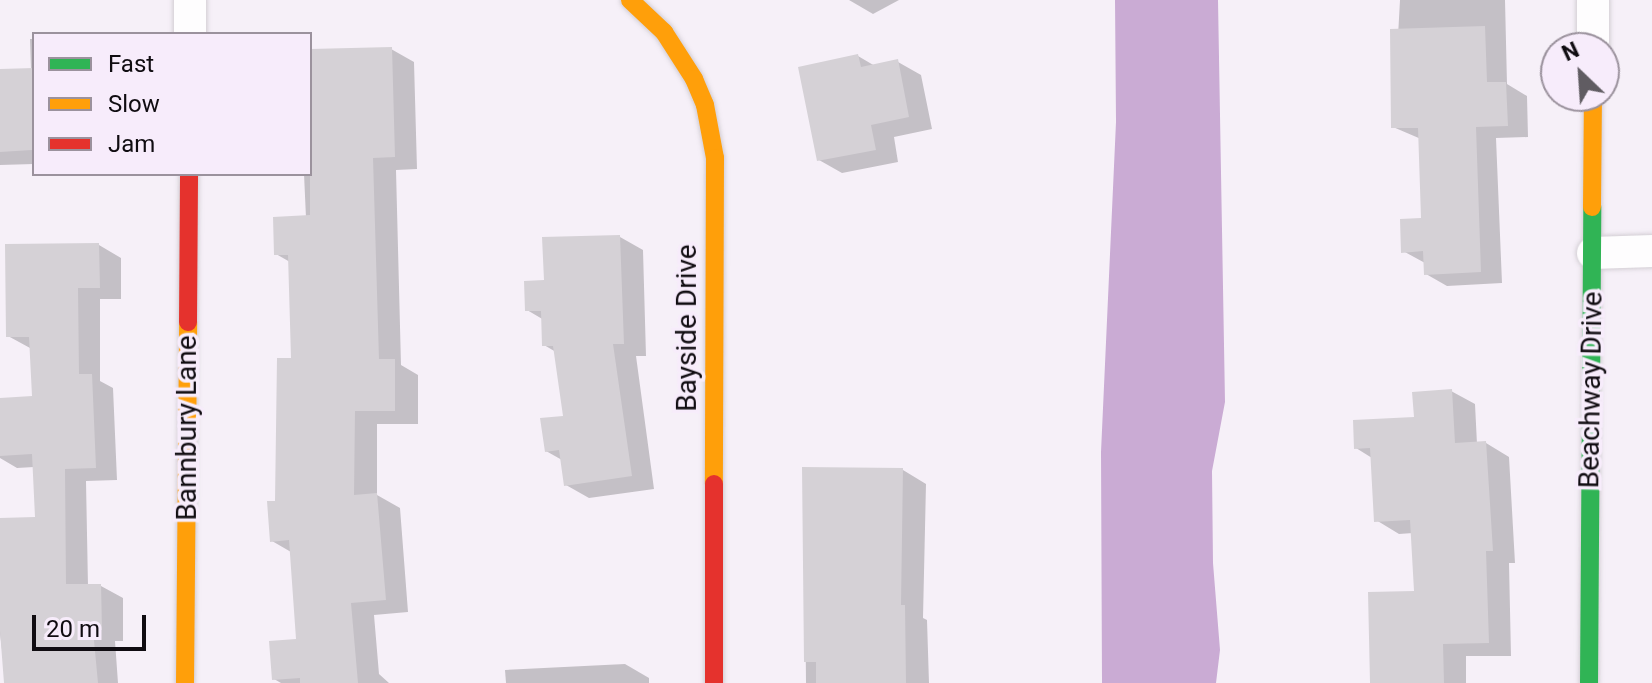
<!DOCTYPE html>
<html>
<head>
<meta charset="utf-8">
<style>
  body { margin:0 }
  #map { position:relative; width:1652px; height:683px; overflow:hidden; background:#f6f0f8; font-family:Roboto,sans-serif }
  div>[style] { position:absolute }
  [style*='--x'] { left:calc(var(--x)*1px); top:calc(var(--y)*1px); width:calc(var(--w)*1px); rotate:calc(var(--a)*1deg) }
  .water>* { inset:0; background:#caabd4 }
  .shadow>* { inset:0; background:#0003 }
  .building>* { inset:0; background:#d5d1d6 }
  .roads { filter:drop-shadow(0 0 2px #d3ced4) drop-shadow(0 0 2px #d3ced4) }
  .street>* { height:32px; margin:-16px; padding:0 16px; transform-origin:16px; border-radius:16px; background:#fefdfe }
  .fast>* { height:18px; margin:-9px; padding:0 9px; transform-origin:9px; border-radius:9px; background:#30b455 }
  .slow>* { height:18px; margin:-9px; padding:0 9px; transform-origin:9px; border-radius:9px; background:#ff9f0a }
  .jam>* { height:18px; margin:-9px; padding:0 9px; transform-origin:9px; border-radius:9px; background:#e5322d }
  span { translate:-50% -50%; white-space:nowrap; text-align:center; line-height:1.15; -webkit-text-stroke:7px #f7ecfb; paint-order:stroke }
  .street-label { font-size:28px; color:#100c11 }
  .legend { position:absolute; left:32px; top:32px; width:280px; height:144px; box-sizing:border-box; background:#f7ecfb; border:2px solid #9b929d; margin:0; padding:10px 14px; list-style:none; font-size:24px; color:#100c11 }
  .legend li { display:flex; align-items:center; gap:16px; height:40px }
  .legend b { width:40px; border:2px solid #9b929d }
  .north { position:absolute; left:1540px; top:32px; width:80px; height:80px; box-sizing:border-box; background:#f7ecfb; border:2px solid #9b929d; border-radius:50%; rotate:335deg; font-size:22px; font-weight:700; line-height:32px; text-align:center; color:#100c11 }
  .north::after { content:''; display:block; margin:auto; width:28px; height:36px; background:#605c62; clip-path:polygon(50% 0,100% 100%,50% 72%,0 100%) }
  .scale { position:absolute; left:32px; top:615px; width:114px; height:36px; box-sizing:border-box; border:4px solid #100c11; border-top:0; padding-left:10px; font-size:24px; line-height:28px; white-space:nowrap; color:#100c11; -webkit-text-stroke:6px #f7ecfb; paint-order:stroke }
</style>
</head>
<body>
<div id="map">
  <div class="water">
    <i style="clip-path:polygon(1115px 0,1218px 0,1225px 402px,1212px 471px,1213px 563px,1220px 650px,1216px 683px,1102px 683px,1101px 452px,1116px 122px)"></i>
  </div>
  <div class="shadow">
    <i style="clip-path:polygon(849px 0,899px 0,873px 14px)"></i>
    <i style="clip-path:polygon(1400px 0,1505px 0,1507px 84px,1527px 96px,1528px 137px,1496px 138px,1502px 283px,1447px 286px,1426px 274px,1425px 263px,1403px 251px,1423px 220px,1421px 139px,1393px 127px)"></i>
    <i style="clip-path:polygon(30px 39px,34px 39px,34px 164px,0 165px,0 71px,31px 70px)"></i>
    <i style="clip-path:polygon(391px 49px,414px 62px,417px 169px,396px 170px,401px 365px,418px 375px,418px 424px,377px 424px,377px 495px,400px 508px,408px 612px,374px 615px,379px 674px,389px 683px,281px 683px,274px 679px,298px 640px,291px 552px,272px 541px,293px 360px,290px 262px,276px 254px,306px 218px,304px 174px,310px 174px,310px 51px)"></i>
    <i style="clip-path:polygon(858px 56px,875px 66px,898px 62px,921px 75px,932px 129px,894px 137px,898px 162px,842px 173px,819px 160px)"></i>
    <i style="clip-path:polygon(620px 237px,643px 250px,646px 356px,636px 356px,654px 489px,589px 498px,566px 485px,562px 460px,546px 451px,565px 417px,556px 352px,544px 345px,544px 320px,527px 310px,546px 282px)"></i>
    <i style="clip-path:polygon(99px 245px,121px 258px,121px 299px,100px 299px,100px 381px,113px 388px,117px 480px,86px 481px,88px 586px,101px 586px,123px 598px,123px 641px,115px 641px,118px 683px,6px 683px,0 633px,0 520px,37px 519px,34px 467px,17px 468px,0 458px,0 400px,34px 398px,30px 348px,8px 336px)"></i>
    <i style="clip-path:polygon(1451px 391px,1475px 404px,1477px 444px,1486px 443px,1509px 457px,1515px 563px,1509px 563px,1511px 656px,1466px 656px,1466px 683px,1372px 683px,1416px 592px,1413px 533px,1399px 534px,1376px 520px,1372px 458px,1356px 448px,1416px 419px)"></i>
    <i style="clip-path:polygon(804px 469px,903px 470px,926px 484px,923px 618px,927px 620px,929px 683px,806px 683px)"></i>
    <i style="clip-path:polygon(625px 664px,649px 678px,649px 683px,506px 683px,505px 670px)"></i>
  </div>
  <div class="building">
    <i style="clip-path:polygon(1485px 26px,1487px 82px,1506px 82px,1508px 126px,1476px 127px,1481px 272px,1424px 275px,1423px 251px,1401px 253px,1400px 219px,1421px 218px,1418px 128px,1391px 128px,1390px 29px)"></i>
    <i style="clip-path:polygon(392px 47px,395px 157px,373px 158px,379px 359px,395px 359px,395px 411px,355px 411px,354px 495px,377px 493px,386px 600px,351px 603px,358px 683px,300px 683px,300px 678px,272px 680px,269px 641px,296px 639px,289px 540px,270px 542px,267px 501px,275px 501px,277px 358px,291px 358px,288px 255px,274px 255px,273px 217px,310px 215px,310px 49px)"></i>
    <i style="clip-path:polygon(858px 54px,861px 67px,898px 59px,909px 117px,871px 125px,876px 150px,817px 161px,798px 67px)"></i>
    <i style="clip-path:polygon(34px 68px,32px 150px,0 152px,0 69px)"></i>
    <i style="clip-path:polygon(620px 235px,624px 344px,613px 344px,632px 476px,564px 486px,559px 450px,545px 452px,540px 418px,563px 416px,553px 346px,542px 346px,541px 311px,525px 311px,524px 281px,544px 280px,542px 237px)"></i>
    <i style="clip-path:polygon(99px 243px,100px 288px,78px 288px,79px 374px,92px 374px,96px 468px,65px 469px,66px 584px,101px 584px,102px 630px,93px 630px,98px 683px,4px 683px,0 631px,0 518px,35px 517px,32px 454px,0 456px,0 398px,32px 396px,29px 337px,6px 337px,5px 244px)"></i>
    <i style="clip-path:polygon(1452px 389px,1455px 443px,1486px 441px,1493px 551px,1486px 551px,1489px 643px,1443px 644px,1444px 683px,1370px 683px,1368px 592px,1414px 591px,1410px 520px,1374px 522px,1370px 448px,1354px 449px,1353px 420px,1414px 417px,1412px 392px)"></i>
    <i style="clip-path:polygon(802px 467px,903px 468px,901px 605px,905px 605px,906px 683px,816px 683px,816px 662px,804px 662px)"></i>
  </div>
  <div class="roads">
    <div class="street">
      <i style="--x:190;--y:34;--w:34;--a:-90"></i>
      <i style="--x:1593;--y:48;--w:48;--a:-90"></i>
      <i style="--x:1593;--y:253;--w:59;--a:-1.9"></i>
    </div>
    <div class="fast">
      <i style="--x:1589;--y:683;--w:476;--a:-89.6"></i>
    </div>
    <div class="slow">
      <i style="--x:630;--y:0;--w:47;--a:43.3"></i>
      <i style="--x:664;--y:32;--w:56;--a:57.4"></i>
      <i style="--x:694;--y:79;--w:28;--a:67"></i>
      <i style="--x:705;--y:105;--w:54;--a:79.3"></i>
      <i style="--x:715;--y:158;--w:326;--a:90.2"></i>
      <i style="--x:1592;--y:207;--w:111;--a:-89.5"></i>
      <i style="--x:185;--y:683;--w:361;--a:-89.5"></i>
    </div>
    <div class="jam">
      <i style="--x:188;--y:322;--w:148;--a:-89.6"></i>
      <i style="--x:714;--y:683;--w:199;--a:-90"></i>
    </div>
  </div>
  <div class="street-label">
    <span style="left:687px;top:328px;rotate:-90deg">Bayside Drive</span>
    <span style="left:1591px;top:390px;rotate:-89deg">Beachway Drive</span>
    <span style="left:187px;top:428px;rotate:-90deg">Bannbury Lane</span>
  </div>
  <ul class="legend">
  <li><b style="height:10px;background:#30b455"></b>Fast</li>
  <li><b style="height:10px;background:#ff9f0a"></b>Slow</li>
  <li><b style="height:10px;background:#e5322d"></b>Jam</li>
  </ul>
  <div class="north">N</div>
  <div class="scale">20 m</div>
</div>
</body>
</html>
